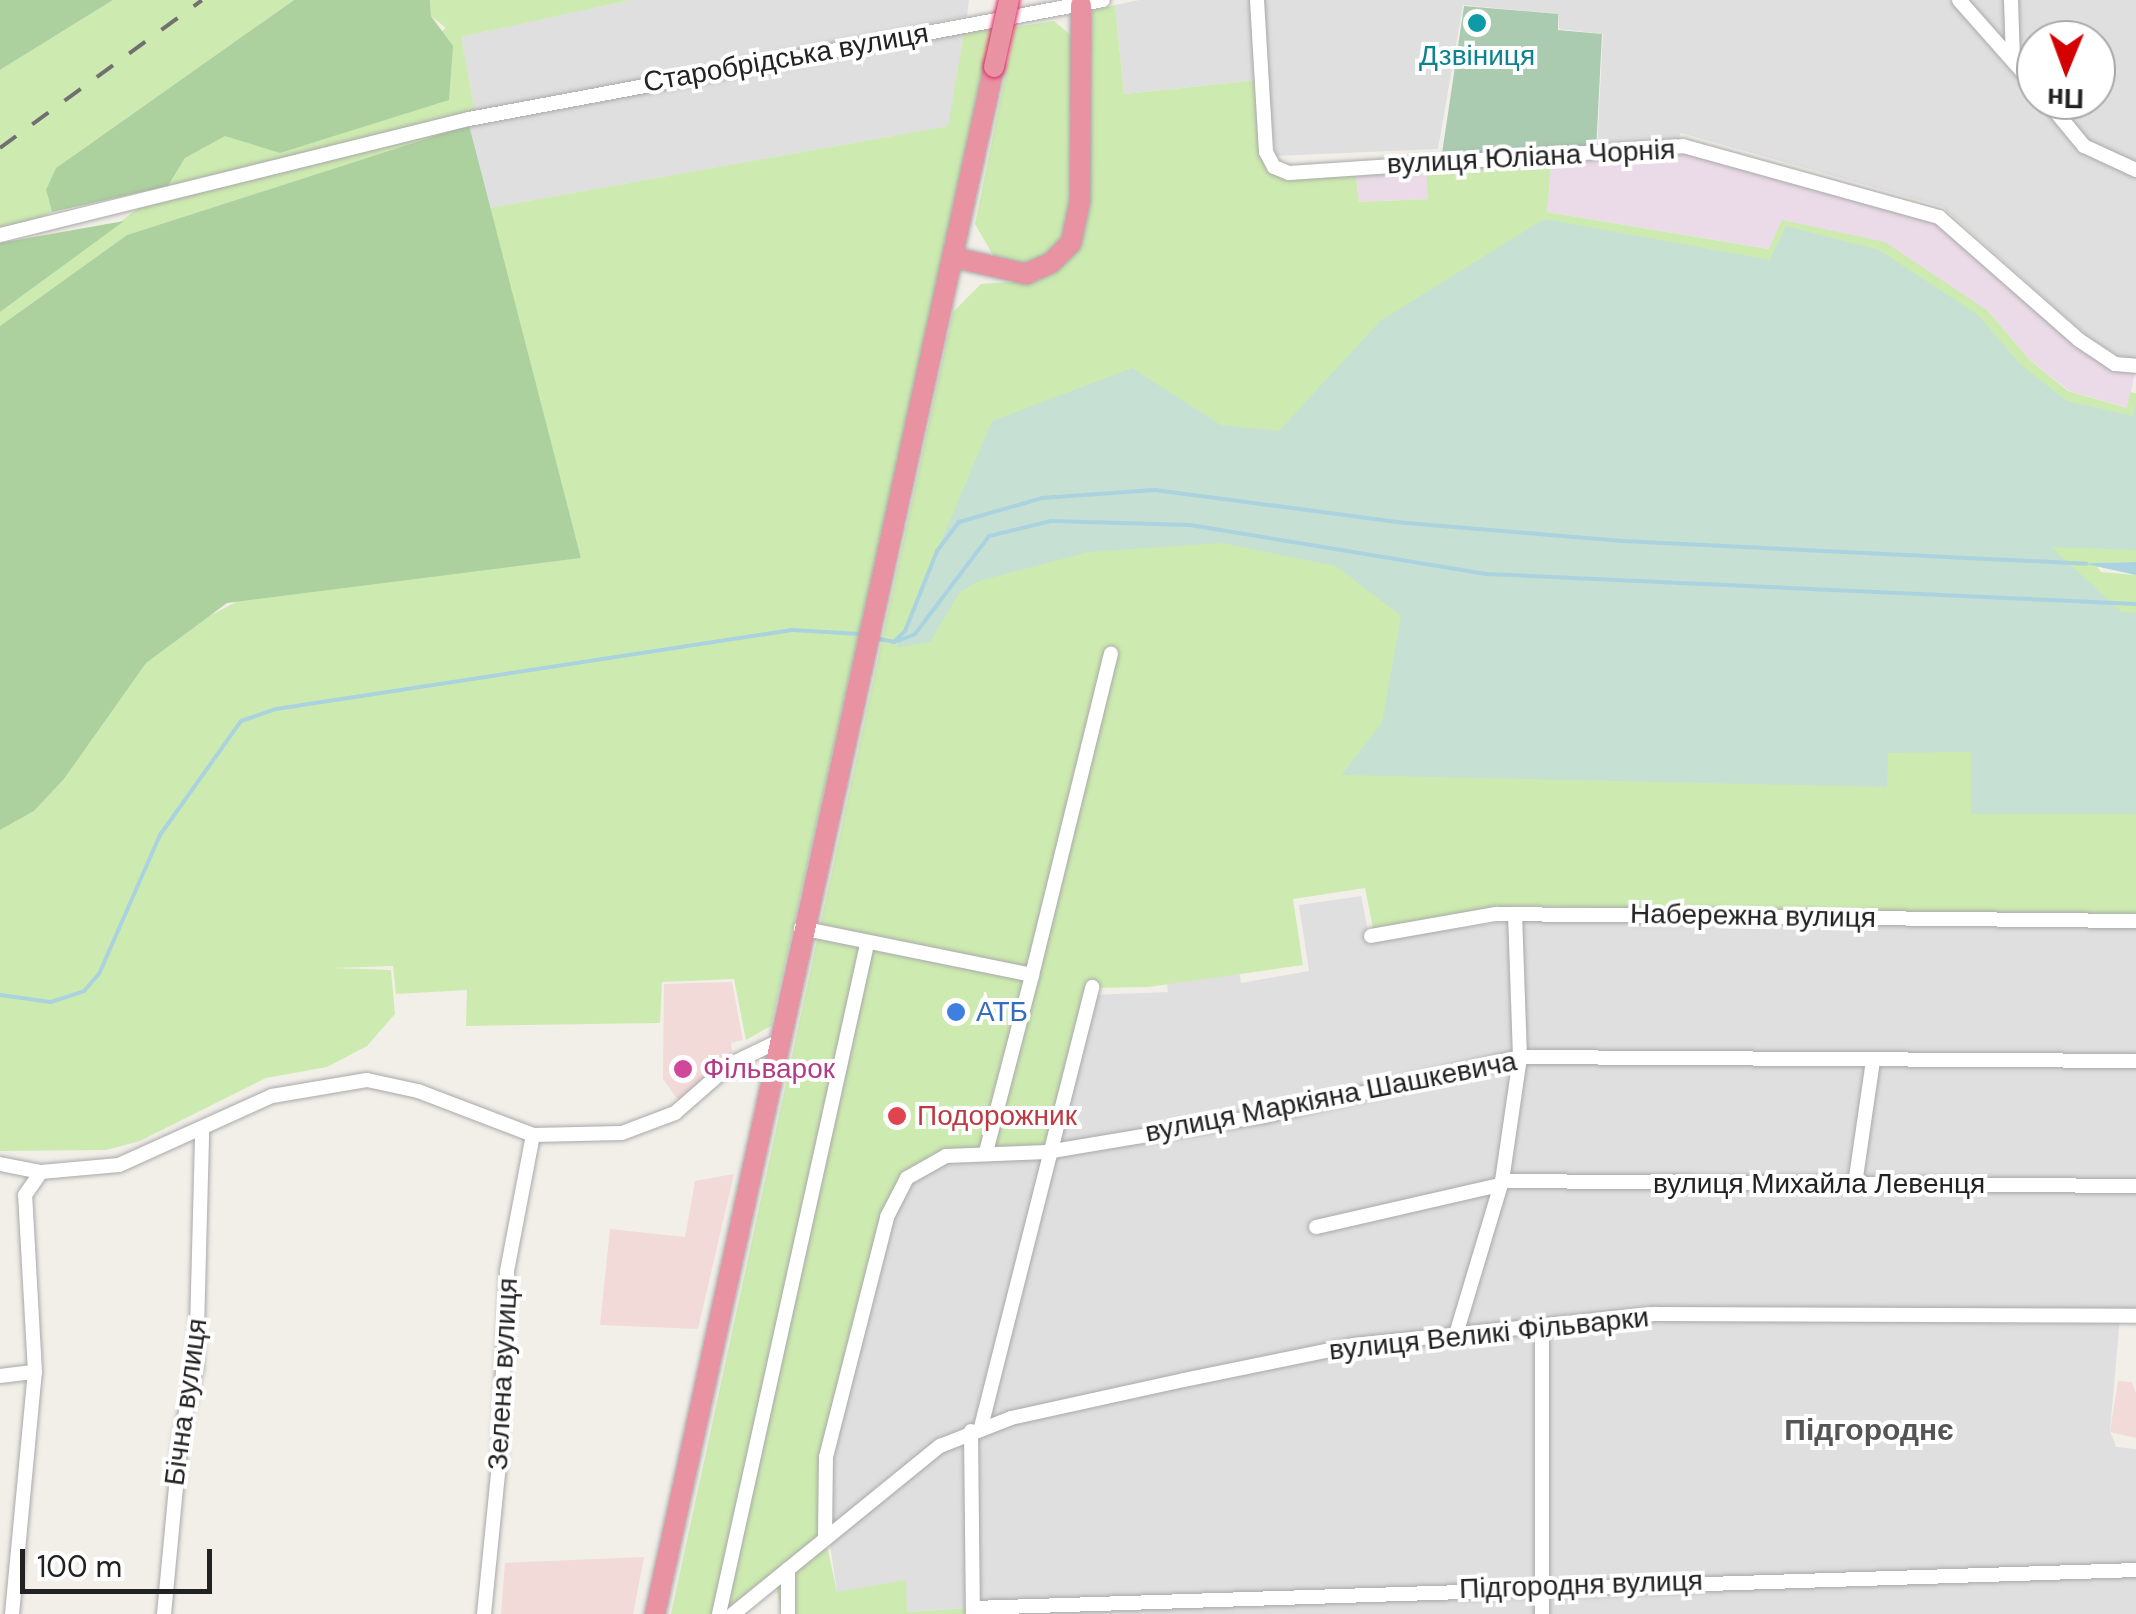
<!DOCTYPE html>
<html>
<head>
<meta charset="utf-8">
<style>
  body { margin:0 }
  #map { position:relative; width:2136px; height:1614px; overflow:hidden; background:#f2efe9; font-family:"DM Sans",sans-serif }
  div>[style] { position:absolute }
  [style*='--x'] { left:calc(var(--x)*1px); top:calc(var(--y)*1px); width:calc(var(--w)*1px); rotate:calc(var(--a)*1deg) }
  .residential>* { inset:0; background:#e0dfdf }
  .commercial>* { inset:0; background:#f2dad9 }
  .industrial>* { inset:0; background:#ebdbe8 }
  .grass>* { inset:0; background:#cdebb0 }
  .forest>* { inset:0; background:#add19e }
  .wetland>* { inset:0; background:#c6e0d4 }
  .cemetery>* { inset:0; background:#aacbaf }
  .water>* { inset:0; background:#aad3df }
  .stream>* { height:4px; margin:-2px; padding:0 2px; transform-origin:2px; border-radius:2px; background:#aad3df }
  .roads { filter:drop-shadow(0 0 2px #a9a9a9) drop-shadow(0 0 2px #a9a9a9) }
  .minor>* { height:14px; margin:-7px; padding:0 7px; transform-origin:7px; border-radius:7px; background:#fff }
  .highway>* { height:20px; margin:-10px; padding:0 10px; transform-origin:10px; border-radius:10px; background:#e892a2 }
  .rail>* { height:4px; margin-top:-2px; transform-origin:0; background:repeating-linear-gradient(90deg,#707070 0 20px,transparent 0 40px) }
  .bridges { filter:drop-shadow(0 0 2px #dc2a67) drop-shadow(0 0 2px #dc2a67) }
  .highway-bridge>* { height:20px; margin:-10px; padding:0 10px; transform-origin:10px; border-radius:10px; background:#e892a2 }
  .dots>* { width:28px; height:28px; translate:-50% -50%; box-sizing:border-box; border:5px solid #fff; border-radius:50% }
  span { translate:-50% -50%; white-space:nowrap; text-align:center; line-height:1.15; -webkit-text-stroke:8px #fff; paint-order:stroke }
  .culture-label { font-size:28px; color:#0d838f }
  .street-label { font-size:28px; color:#222 }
  .shop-label { font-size:28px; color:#366cbe }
  .left { translate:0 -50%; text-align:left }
  .hotel-label { font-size:28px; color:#b23c85 }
  .health-label { font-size:28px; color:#be3a42 }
  .neighbourhood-label { font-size:30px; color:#555; font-weight:700 }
  .north { position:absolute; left:2016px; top:20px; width:100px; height:100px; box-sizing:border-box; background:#fff; border:2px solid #a7a7a7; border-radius:50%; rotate:181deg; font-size:28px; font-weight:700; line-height:40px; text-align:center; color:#222 }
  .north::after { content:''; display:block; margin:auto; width:35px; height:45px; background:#d40000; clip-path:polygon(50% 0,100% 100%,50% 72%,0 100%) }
  .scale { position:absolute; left:20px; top:1549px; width:192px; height:45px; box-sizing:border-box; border:5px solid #222; border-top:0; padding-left:12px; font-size:30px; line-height:35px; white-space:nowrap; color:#222; -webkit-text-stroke:8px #fff; paint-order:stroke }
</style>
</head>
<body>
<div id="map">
  <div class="residential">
    <i style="clip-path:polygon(631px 0,969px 0,967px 16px,475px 112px,460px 37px)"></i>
    <i style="clip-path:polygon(1139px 0,1251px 0,1258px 80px,1124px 94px,1115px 5px)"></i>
    <i style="clip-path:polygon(1260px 0,1950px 0,2080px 150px,2136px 175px,2136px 359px,2119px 357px,2086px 335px,1943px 207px,1681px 133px,1676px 143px,1597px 150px,1603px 34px,1559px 29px,1558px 14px,1463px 5px,1438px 149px,1275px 156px)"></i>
    <i style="clip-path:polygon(1968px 0,2006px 0,2007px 47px)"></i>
    <i style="clip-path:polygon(2015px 0,2136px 0,2136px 164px,2087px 142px,2052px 100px,2096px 100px,2096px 40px,2036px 40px,2036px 80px,2017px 57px)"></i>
    <i style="clip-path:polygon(964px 32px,949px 126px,489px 208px,469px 125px)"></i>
    <i style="clip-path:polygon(1361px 896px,1370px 941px,1509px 921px,1521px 1043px,1523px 921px,2136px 922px,2136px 1316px,2120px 1317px,2110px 1431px,2116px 1447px,2136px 1449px,2136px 1614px,996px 1614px,997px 1606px,907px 1612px,837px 1592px,822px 1490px,896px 1195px,1091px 995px,1168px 992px,1162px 938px,1233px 929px,1241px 983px,1309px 971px,1299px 905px)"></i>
  </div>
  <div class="commercial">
    <i style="clip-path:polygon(732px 982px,743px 1040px,731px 1043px,732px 1053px,683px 1107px,663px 1079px,664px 984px)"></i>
    <i style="clip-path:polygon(734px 1174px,698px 1329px,600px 1325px,610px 1229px,685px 1237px,695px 1181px)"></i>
    <i style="clip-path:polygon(2118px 1381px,2132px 1382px,2136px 1393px,2136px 1438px,2110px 1432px)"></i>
    <i style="clip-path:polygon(644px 1557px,633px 1614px,501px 1614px,505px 1563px)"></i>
  </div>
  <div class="industrial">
    <i style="clip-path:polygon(1683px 146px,1939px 217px,2079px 340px,2136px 366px,2128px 408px,2069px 391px,2030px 360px,1988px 311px,1770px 249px,1547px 212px,1552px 155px)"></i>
    <i style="clip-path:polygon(1426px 163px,1429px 199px,1359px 202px,1355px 168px)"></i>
  </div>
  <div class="grass">
    <i style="clip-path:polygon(113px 0,294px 0,63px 163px,46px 190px,52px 212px,0 238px,0 70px)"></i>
    <i style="clip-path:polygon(430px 0,631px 0,461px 37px,475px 112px,469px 125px,127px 235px,0 326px,0 312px,168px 186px,185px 158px,225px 135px,280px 153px,446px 28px,431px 16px)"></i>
    <i style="clip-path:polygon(1115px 5px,1124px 94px,1258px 80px,1274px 167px,1355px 168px,1359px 202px,1428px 199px,1426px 163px,1552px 155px,1547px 212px,1769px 249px,1782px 220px,1885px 242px,1988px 311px,2030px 360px,2068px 391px,2127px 408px,2130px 392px,2136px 393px,2136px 562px,2095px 563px,2101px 572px,2136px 575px,2136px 915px,1515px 906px,1374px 933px,1365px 888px,1293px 899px,1303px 965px,1148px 987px,1092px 988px,1047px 1152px,946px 1156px,896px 1195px,826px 1457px,825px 1537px,837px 1592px,906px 1580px,907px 1612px,998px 1606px,996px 1614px,782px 1614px,775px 1582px,733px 1614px,671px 1614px,953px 312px,981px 284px,1040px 280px,1064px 263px,1092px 11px)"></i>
    <i style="clip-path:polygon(1054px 21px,1072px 36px,1074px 202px,1064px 238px,1042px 260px,1025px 265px,994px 257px,975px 224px,1015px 27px)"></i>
    <i style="clip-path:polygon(995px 27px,771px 1026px,746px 1040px,734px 979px,662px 982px,660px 1023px,466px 1026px,467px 990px,396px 994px,393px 966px,334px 968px,391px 970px,395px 1014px,367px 1046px,327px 1067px,266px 1078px,140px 1141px,106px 1150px,0 1151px,0 830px,34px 811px,64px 779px,145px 663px,186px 628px,244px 598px,581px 558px,489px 208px,948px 126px,964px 32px)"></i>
  </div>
  <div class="forest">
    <i style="clip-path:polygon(0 0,113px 0,0 70px)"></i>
    <i style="clip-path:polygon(294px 0,430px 0,431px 16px,453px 46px,449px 100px,280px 153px,225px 136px,185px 158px,168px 186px,52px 212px,46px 190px,56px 168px)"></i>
    <i style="clip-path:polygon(469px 125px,581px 558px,227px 603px,146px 663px,64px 779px,34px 811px,0 830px,0 326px,127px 235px)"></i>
    <i style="clip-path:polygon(124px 221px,0 312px,0 243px)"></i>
  </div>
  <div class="wetland">
    <i style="clip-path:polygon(1544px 219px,1770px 260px,1786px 226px,1879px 250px,1978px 315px,2022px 366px,2067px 401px,2133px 416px,2136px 402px,2136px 550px,2051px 547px,2122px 612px,2136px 613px,2136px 814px,1971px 814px,1971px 752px,1888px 753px,1887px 787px,1341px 775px,1382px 723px,1401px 616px,1336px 566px,1222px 543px,1089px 552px,979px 581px,960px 592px,930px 642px,896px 648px,992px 421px,1132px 368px,1221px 425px,1279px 431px,1380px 321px)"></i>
  </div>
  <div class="cemetery">
    <i style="clip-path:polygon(1464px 6px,1558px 14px,1558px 30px,1602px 34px,1596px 151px,1441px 160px)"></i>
  </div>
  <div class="water">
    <i style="clip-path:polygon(2136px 562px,2136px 575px,2086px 564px,2095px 563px)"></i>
  </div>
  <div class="stream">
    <i style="--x:874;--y:638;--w:20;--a:11"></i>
    <i style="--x:894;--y:642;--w:16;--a:-45"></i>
    <i style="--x:905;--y:631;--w:86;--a:-68.2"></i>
    <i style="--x:937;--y:551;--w:36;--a:-53"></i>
    <i style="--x:959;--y:522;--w:86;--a:-16.1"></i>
    <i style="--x:1042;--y:498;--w:113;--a:-4"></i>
    <i style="--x:1155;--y:490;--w:254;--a:7.5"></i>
    <i style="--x:1407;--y:523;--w:216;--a:4.8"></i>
    <i style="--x:1622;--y:541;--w:465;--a:2.8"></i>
    <i style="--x:898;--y:641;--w:18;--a:-22"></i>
    <i style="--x:915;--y:634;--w:123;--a:-52.9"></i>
    <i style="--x:989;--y:536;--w:64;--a:-13.6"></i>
    <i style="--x:1051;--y:521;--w:139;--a:1.6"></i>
    <i style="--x:1190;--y:525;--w:300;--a:9.4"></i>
    <i style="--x:1486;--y:574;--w:651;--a:2.64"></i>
    <i style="--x:0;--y:995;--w:51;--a:7.8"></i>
    <i style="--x:51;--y:1002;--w:35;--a:-18"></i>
    <i style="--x:84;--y:991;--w:23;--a:-49"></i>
    <i style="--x:99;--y:974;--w:152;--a:-66.3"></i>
    <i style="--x:160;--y:835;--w:140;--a:-54.6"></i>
    <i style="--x:241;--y:721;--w:37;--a:-19"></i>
    <i style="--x:276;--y:709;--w:522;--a:-8.7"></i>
    <i style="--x:792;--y:630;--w:68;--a:3.4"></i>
  </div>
  <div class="roads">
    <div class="minor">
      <i style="--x:1257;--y:0;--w:152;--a:86.6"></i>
      <i style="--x:1266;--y:152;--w:17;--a:62"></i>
      <i style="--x:1274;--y:167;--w:16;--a:22"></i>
      <i style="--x:1289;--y:173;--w:395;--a:-3.9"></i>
      <i style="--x:1683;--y:146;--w:266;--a:15.5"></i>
      <i style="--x:1939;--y:217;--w:186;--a:41.3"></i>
      <i style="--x:2079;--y:340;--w:43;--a:33.7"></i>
      <i style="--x:2115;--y:364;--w:21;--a:5"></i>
      <i style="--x:1959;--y:0;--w:116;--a:48.5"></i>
      <i style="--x:2011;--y:0;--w:59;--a:88.1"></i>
      <i style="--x:2046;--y:100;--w:60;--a:50.4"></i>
      <i style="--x:2084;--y:146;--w:57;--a:24.8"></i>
      <i style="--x:0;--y:235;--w:483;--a:-13.9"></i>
      <i style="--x:469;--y:119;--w:645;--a:-10.63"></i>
      <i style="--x:801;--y:928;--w:236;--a:11.5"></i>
      <i style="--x:1032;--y:975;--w:331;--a:-76.2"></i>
      <i style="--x:1371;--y:936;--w:127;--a:-10"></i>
      <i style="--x:1496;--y:914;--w:640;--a:0.63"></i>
      <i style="--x:986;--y:1152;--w:183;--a:-75.4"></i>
      <i style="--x:0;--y:1164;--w:42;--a:11"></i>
      <i style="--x:41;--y:1172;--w:78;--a:-5.1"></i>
      <i style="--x:119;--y:1165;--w:168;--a:-24.3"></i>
      <i style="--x:272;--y:1096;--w:96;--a:-9.6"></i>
      <i style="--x:367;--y:1080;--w:52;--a:12.2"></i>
      <i style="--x:418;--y:1091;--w:123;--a:20.9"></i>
      <i style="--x:533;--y:1135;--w:89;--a:-1.3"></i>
      <i style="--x:622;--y:1133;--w:57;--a:-20.7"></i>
      <i style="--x:675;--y:1113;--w:74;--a:-41.2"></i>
      <i style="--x:731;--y:1064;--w:55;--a:-25.6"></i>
      <i style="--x:1502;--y:1181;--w:634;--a:0.45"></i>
      <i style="--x:1855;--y:1184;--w:124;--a:-81.7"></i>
      <i style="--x:1316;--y:1227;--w:189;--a:-12.9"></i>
      <i style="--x:1457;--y:1331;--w:157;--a:-73.3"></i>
      <i style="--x:1502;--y:1181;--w:125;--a:-81.7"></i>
      <i style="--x:1520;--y:1057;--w:143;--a:-92"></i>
      <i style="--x:0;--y:1376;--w:35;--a:-7"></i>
      <i style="--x:981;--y:1427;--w:454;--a:-75.8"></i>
      <i style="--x:971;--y:1431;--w:183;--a:89.4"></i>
      <i style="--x:825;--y:1537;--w:80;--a:-89.3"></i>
      <i style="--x:826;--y:1457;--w:248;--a:-75.7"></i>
      <i style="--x:887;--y:1217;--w:44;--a:-62.9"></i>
      <i style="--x:907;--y:1178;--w:45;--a:-29.4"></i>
      <i style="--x:946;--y:1156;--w:101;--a:-2.3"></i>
      <i style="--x:1047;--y:1152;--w:219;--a:-9.5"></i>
      <i style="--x:1263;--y:1116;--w:264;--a:-12.9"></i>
      <i style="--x:1520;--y:1057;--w:616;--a:0.37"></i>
      <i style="--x:788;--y:1569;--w:45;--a:90"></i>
      <i style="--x:973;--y:1608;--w:1164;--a:-1.87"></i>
      <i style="--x:12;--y:1614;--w:243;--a:-84.6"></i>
      <i style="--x:35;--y:1372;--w:177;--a:-93.2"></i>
      <i style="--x:25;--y:1195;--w:28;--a:-55"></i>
      <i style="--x:164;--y:1614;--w:180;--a:-84.6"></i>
      <i style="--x:181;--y:1435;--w:70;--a:-77.6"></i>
      <i style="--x:196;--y:1367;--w:237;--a:-88.5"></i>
      <i style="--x:484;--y:1614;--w:150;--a:-84.3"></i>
      <i style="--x:499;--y:1465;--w:194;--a:-87.6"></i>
      <i style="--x:507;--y:1271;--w:138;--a:-79.2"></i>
      <i style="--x:719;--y:1614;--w:686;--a:-77.54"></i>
      <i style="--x:733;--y:1614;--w:267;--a:-39.1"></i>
      <i style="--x:940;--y:1446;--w:76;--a:-21.5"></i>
      <i style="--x:1011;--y:1418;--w:177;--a:-12.4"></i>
      <i style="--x:1184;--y:1380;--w:174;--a:-11.6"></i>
      <i style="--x:1354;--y:1345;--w:302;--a:-5.9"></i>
      <i style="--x:1654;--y:1314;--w:482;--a:0.2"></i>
      <i style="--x:1542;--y:1614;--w:289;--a:-90"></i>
    </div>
    <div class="highway">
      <i style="--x:952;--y:257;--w:76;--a:12.9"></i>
      <i style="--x:1026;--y:274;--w:27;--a:-24"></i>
      <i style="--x:1051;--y:263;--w:28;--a:-45"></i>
      <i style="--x:1071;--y:243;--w:43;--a:-77.9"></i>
      <i style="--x:1080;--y:201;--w:196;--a:-89.7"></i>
      <i style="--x:655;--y:1614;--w:1584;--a:-77.64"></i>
    </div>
  </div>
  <div class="rail">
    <i style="--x:0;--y:148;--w:250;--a:-36.2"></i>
  </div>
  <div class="bridges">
    <div class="highway-bridge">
      <i style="--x:994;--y:67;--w:69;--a:-77.4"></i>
    </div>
  </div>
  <div class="dots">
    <i style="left:1477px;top:23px;background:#0f9aa8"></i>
    <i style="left:956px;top:1012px;background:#3f7fe0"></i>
    <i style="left:683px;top:1069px;background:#d1479c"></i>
    <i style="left:897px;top:1116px;background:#e0444e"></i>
  </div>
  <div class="culture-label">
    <span style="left:1477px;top:56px">Дзвіниця</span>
  </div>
  <div class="street-label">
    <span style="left:786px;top:58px;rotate:-10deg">Старобрідська вулиця</span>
    <span style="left:1531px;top:157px;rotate:-3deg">вулиця Юліана Чорнія</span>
    <span style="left:1753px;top:916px;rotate:1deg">Набережна вулиця</span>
    <span style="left:1331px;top:1097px;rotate:-11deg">вулиця Маркіяна Шашкевича</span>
    <span style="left:1819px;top:1184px">вулиця Михайла Левенця</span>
    <span style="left:1489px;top:1334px;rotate:-6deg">вулиця Великі Фільварки</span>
    <span style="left:503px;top:1374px;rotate:-87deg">Зелена вулиця</span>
    <span style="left:186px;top:1402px;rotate:-82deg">Бічна вулиця</span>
    <span style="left:1581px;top:1585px;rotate:-2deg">Підгородня вулиця</span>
  </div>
  <div class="shop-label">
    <span class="left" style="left:976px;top:1012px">АТБ</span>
  </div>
  <div class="hotel-label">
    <span class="left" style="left:703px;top:1069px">Фільварок</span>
  </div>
  <div class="health-label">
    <span class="left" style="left:917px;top:1116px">Подорожник</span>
  </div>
  <div class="neighbourhood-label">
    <span style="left:1869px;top:1430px">Підгороднє</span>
  </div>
  <div class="north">Пн</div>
  <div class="scale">100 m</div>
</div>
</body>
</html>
